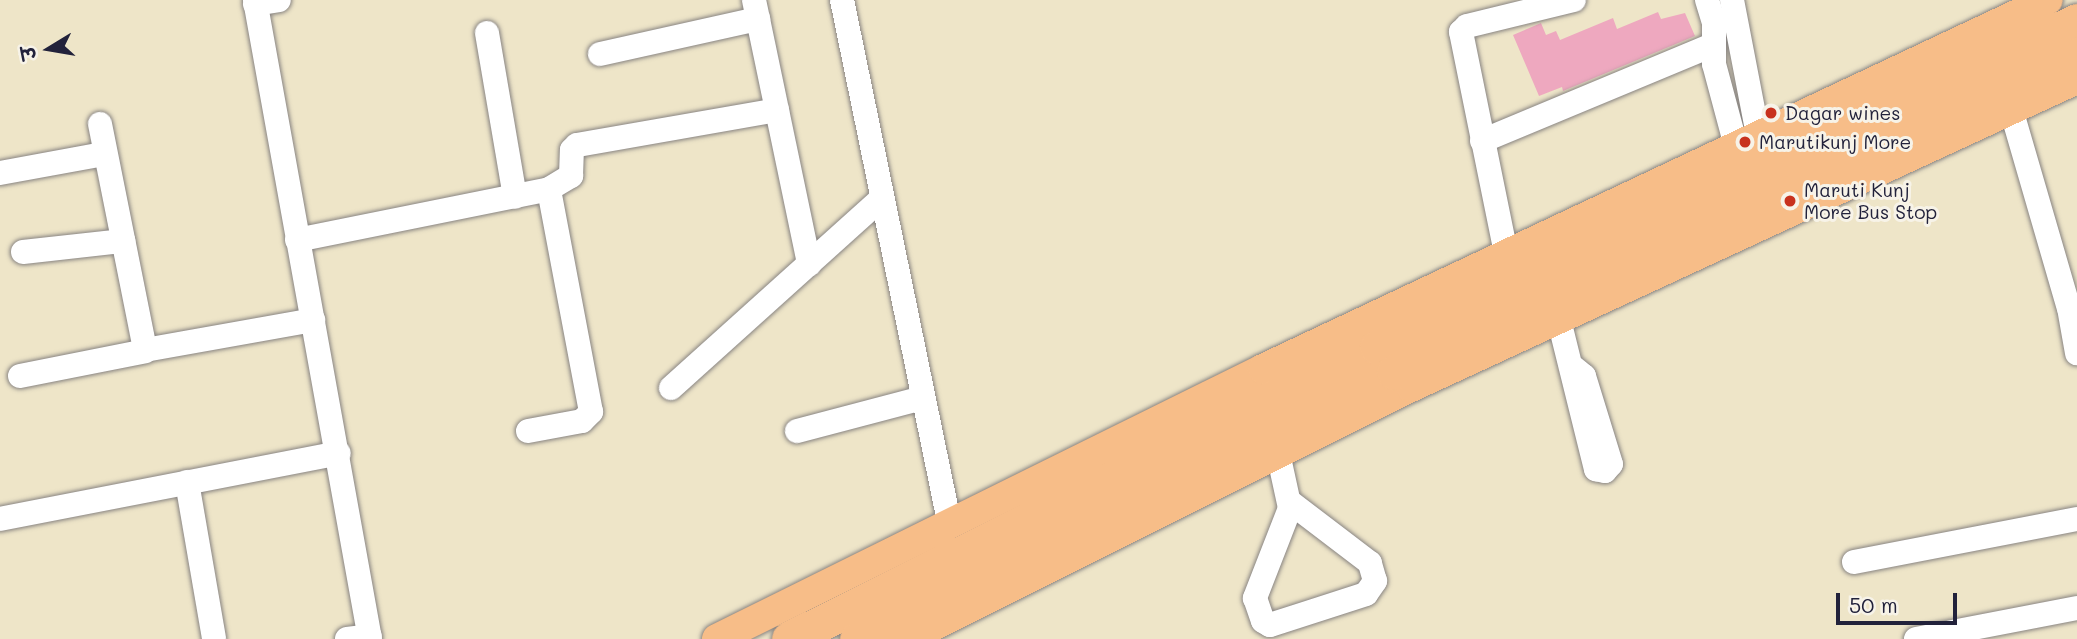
<!DOCTYPE html>
<html>
<head>
<meta charset="utf-8">
<style>
  body { margin:0 }
  #map { position:relative; width:2077px; height:639px; overflow:hidden; background:#eee5c8; font-family:Mali,"Playpen Sans Deva",sans-serif }
  div>[style] { position:absolute }
  [style*='--x'] { left:calc(var(--x)*1px); top:calc(var(--y)*1px); width:calc(var(--w)*1px); rotate:calc(var(--a)*1deg) }
  .building>* { inset:0; background:#eea8bf }
  .roads { filter:drop-shadow(0 0 2px #888482) drop-shadow(0 0 2px #888482) }
  .minor>* { height:24px; margin:-12px; padding:0 12px; transform-origin:12px; border-radius:12px; background:#fff }
  .major>* { height:30px; margin:-15px; padding:0 15px; transform-origin:15px; border-radius:15px; background:#f7bd88 }
  .highway>* { height:35px; margin:-17.5px; padding:0 17.5px; transform-origin:17.5px; border-radius:17.5px; background:#f7bd88 }
  .dots>* { width:19px; height:19px; translate:-50% -50%; box-sizing:border-box; border:4px solid #f7f3e8; border-radius:50% }
  span { translate:-50% -50%; white-space:nowrap; text-align:center; line-height:1.15; -webkit-text-stroke:6px #f7f3e8; paint-order:stroke }
  .poi-label { font-size:19px; color:#22223b }
  .left { translate:0 -50%; text-align:left }
  .north { position:absolute; left:14px; top:14px; width:70px; height:70px; -webkit-text-stroke:5px #f7f3e8; paint-order:stroke; rotate:259deg; font-size:19px; font-weight:700; line-height:28px; text-align:center; color:#22223b }
  .north::after { content:''; display:block; margin:auto; width:24px; height:32px; background:#22223b; clip-path:polygon(50% 0,100% 100%,50% 72%,0 100%) }
  .scale { position:absolute; left:1836px; top:593px; width:121px; height:32px; box-sizing:border-box; border:4px solid #22223b; border-top:0; padding-left:9px; font-size:21px; line-height:24px; white-space:nowrap; color:#22223b; -webkit-text-stroke:5px #f7f3e8; paint-order:stroke }
</style>
</head>
<body>
<div id="map">
  <div class="building">
    <i style="clip-path:polygon(1658px 12px,1661px 19px,1685px 13px,1695px 36px,1563px 91px,1562px 87px,1539px 96px,1513px 35px,1541px 23px,1546px 35px,1556px 31px,1560px 40px,1613px 18px,1617px 29px)"></i>
  </div>
  <div class="roads">
    <div class="minor">
      <i style="--x:255;--y:0;--w:649;--a:79.8"></i>
      <i style="--x:754;--y:0;--w:270;--a:78.2"></i>
      <i style="--x:842;--y:0;--w:537;--a:78.4"></i>
      <i style="--x:1707;--y:0;--w:24;--a:73"></i>
      <i style="--x:1714;--y:23;--w:41;--a:90"></i>
      <i style="--x:1714;--y:64;--w:85;--a:75"></i>
      <i style="--x:1732;--y:0;--w:137;--a:79.1"></i>
      <i style="--x:255;--y:4;--w:24;--a:-9"></i>
      <i style="--x:487;--y:33;--w:166;--a:80.3"></i>
      <i style="--x:600;--y:54;--w:162;--a:-12.5"></i>
      <i style="--x:2011;--y:109;--w:207;--a:73.8"></i>
      <i style="--x:2069;--y:308;--w:46;--a:79.9"></i>
      <i style="--x:100;--y:124;--w:230;--a:78.7"></i>
      <i style="--x:145;--y:350;--w:171;--a:-10.1"></i>
      <i style="--x:1482;--y:141;--w:250;--a:-22.6"></i>
      <i style="--x:0;--y:173;--w:106;--a:-10.4"></i>
      <i style="--x:297;--y:240;--w:257;--a:-11.4"></i>
      <i style="--x:549;--y:189;--w:26;--a:-31"></i>
      <i style="--x:571;--y:176;--w:26;--a:-88"></i>
      <i style="--x:572;--y:150;--w:7;--a:-45"></i>
      <i style="--x:577;--y:145;--w:203;--a:-9.9"></i>
      <i style="--x:23;--y:252;--w:101;--a:-6.3"></i>
      <i style="--x:1507;--y:258;--w:231;--a:-101.5"></i>
      <i style="--x:1461;--y:32;--w:8;--a:-45"></i>
      <i style="--x:1467;--y:26;--w:110;--a:-13.7"></i>
      <i style="--x:1559;--y:320;--w:154;--a:76.1"></i>
      <i style="--x:1596;--y:469;--w:9;--a:13"></i>
      <i style="--x:1605;--y:471;--w:9;--a:-49"></i>
      <i style="--x:1611;--y:464;--w:92;--a:-107.1"></i>
      <i style="--x:1584;--y:376;--w:13;--a:-141"></i>
      <i style="--x:20;--y:376;--w:128;--a:-11.2"></i>
      <i style="--x:671;--y:388;--w:283;--a:-42"></i>
      <i style="--x:528;--y:431;--w:55;--a:-10.5"></i>
      <i style="--x:582;--y:421;--w:13;--a:-45"></i>
      <i style="--x:591;--y:412;--w:227;--a:-100.7"></i>
      <i style="--x:797;--y:431;--w:130;--a:-14.7"></i>
      <i style="--x:1278;--y:453;--w:56;--a:77.7"></i>
      <i style="--x:1290;--y:508;--w:97;--a:111.3"></i>
      <i style="--x:1255;--y:598;--w:24;--a:71"></i>
      <i style="--x:1263;--y:621;--w:8;--a:30"></i>
      <i style="--x:1270;--y:625;--w:101;--a:-17.9"></i>
      <i style="--x:1366;--y:594;--w:16;--a:-55"></i>
      <i style="--x:1375;--y:581;--w:19;--a:-106"></i>
      <i style="--x:1370;--y:563;--w:101;--a:-142.7"></i>
      <i style="--x:187;--y:482;--w:159;--a:80.2"></i>
      <i style="--x:0;--y:519;--w:345;--a:-11"></i>
      <i style="--x:1854;--y:562;--w:227;--a:-10.9"></i>
      <i style="--x:347;--y:639;--w:23;--a:-7"></i>
      <i style="--x:1916;--y:639;--w:164;--a:-10.9"></i>
    </div>
    <div class="major">
      <i style="--x:717;--y:639;--w:609;--a:-26.31"></i>
      <i style="--x:1263;--y:369;--w:867;--a:-25.18"></i>
      <i style="--x:906;--y:639;--w:564;--a:-26.52"></i>
      <i style="--x:1411;--y:387;--w:734;--a:-24.82"></i>
    </div>
    <div class="highway">
      <i style="--x:789;--y:639;--w:657;--a:-26.41"></i>
      <i style="--x:1377;--y:347;--w:772;--a:-24.97"></i>
      <i style="--x:857;--y:639;--w:600;--a:-26.44"></i>
      <i style="--x:1394;--y:372;--w:753;--a:-24.9"></i>
    </div>
  </div>
  <div class="dots">
    <i style="left:1771px;top:113px;background:#c8321e"></i>
    <i style="left:1745px;top:142px;background:#c8321e"></i>
    <i style="left:1790px;top:201px;background:#c8321e"></i>
  </div>
  <div class="poi-label">
    <span class="left" style="left:1785px;top:113px">Dagar wines</span>
    <span class="left" style="left:1759px;top:142px">Marutikunj More</span>
    <span class="left" style="left:1804px;top:201px">Maruti Kunj<br>More Bus Stop</span>
  </div>
  <div class="north">उ</div>
  <div class="scale">50 m</div>
</div>
</body>
</html>
